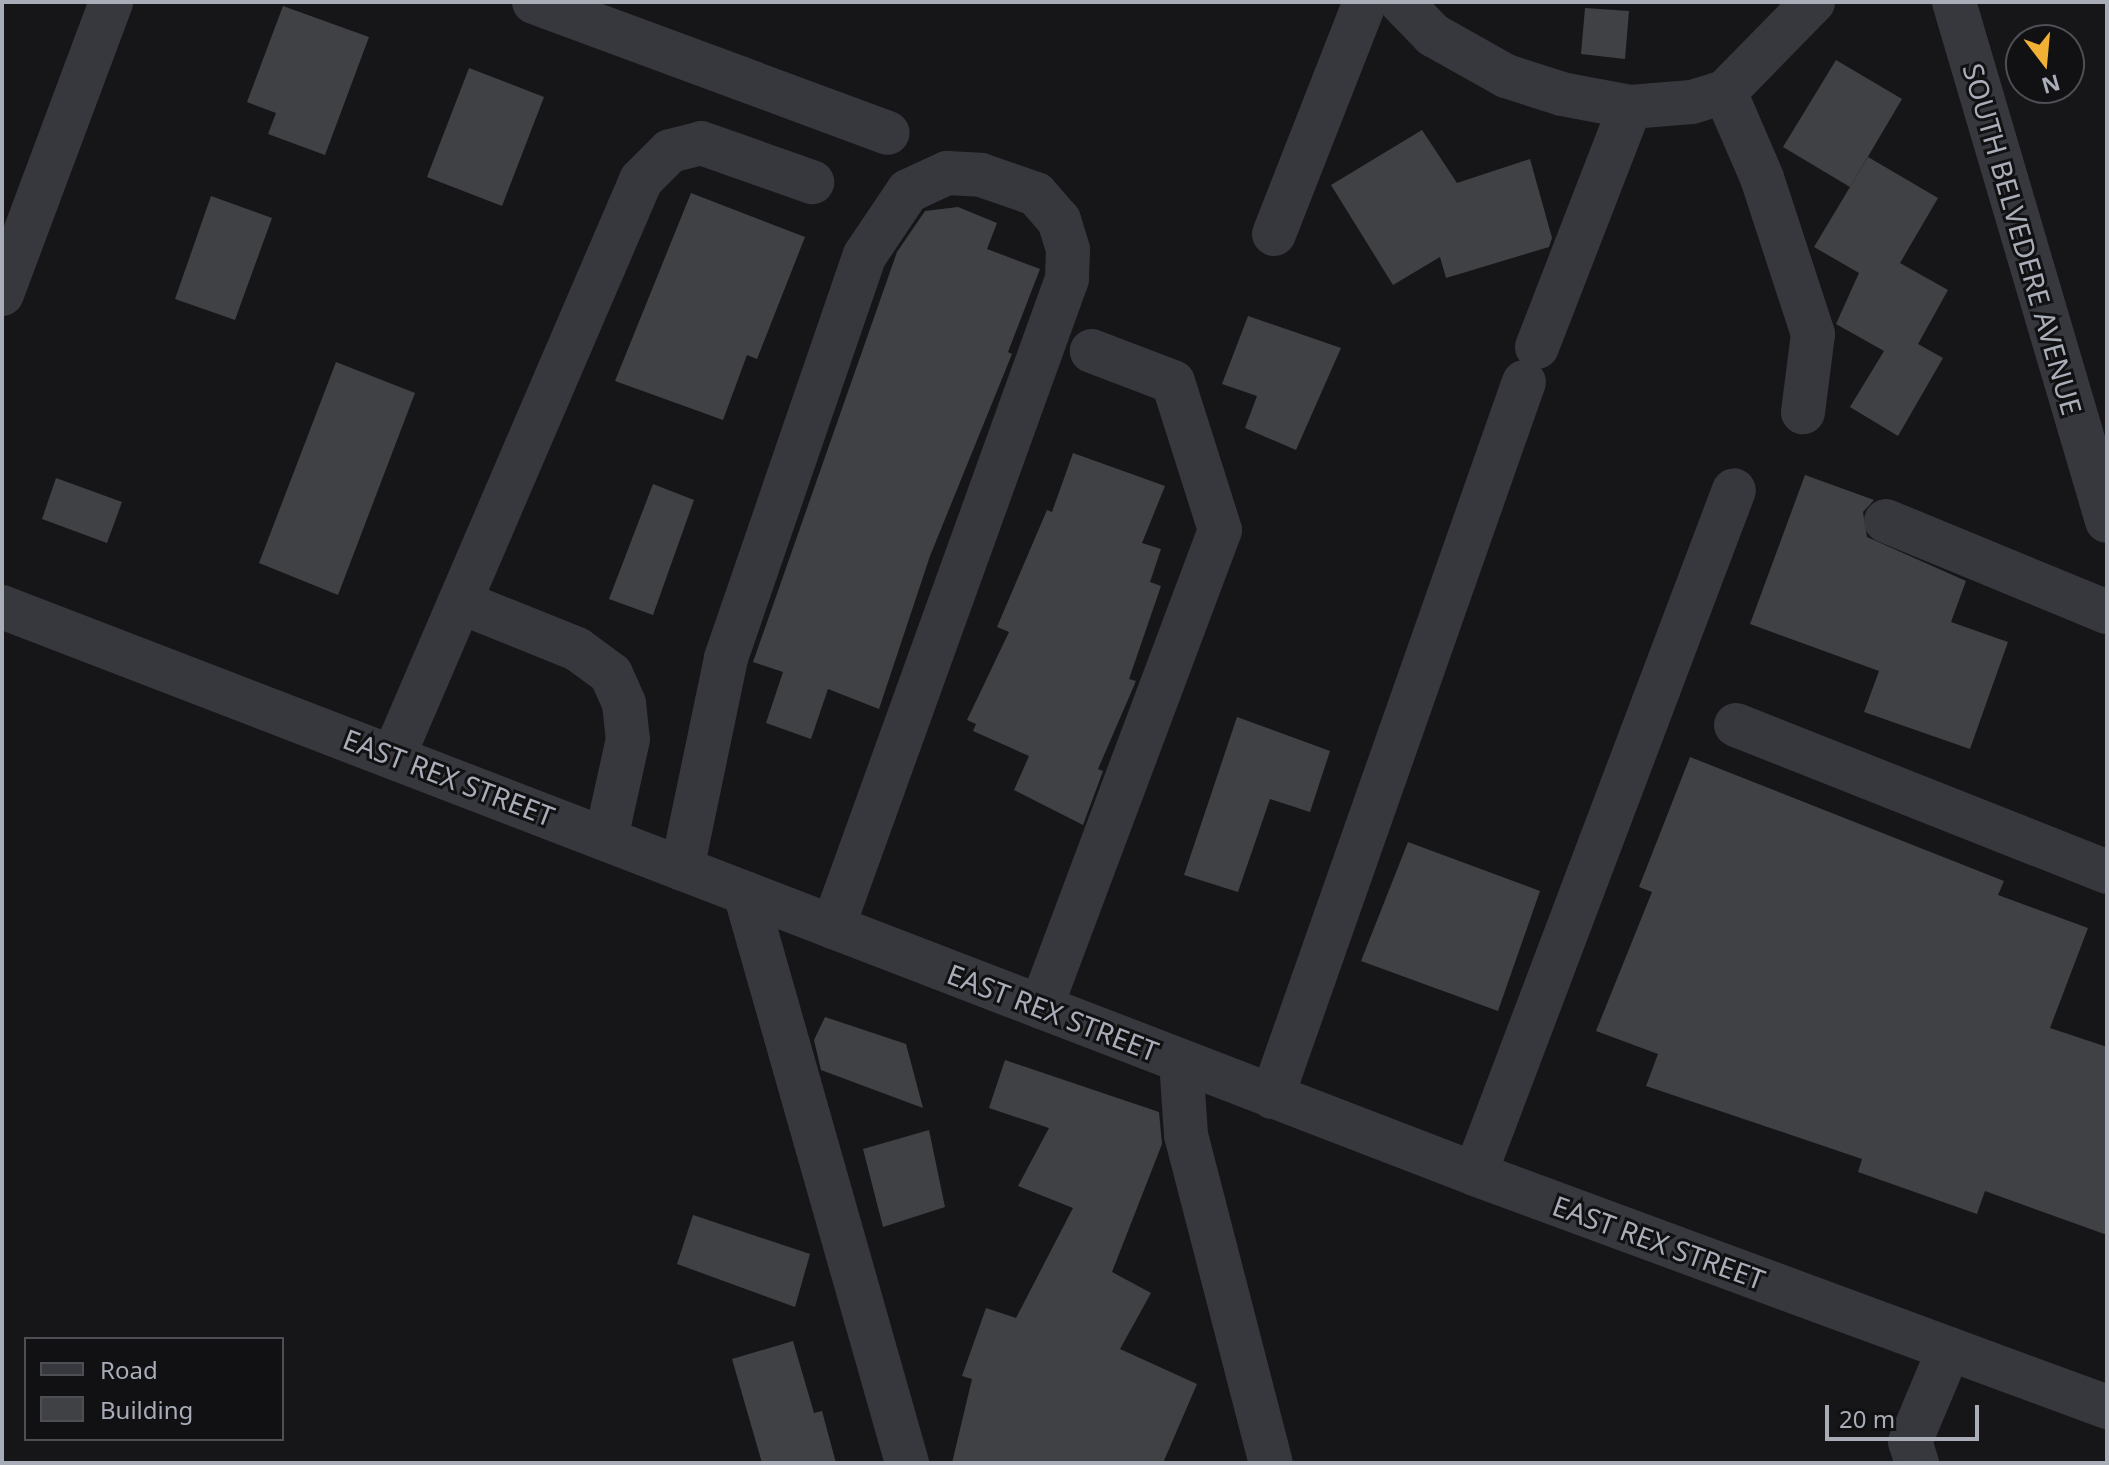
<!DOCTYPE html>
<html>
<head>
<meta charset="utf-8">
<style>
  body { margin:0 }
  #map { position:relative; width:2109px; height:1465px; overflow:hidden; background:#161618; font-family:"Noto Sans",sans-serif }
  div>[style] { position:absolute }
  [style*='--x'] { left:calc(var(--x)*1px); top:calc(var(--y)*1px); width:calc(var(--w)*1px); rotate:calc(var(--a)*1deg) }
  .building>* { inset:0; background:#404145 }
  .minor>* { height:44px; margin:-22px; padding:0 22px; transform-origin:22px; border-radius:22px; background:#37383d }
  span { translate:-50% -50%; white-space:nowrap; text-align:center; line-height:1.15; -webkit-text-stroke:6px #111113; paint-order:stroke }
  .street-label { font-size:28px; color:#a8adb8 }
  .frame { position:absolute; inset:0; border:4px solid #a8adb8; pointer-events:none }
  .legend { position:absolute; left:24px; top:1337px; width:260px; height:104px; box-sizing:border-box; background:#111113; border:2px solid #4d4f55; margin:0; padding:10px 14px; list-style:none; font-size:24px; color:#a8adb8 }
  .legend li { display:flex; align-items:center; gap:16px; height:40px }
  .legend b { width:40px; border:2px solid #4d4f55 }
  .north { position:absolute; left:2005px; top:24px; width:80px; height:80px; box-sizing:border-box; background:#111113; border:2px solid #4d4f55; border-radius:50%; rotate:164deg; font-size:22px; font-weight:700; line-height:32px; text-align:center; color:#a8adb8 }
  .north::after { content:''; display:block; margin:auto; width:28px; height:36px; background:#f2b134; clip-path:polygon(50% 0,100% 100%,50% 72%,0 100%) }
  .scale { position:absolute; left:1825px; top:1405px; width:154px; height:36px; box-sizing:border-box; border:4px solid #a8adb8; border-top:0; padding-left:10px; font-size:24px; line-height:28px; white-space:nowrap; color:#a8adb8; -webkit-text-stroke:6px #111113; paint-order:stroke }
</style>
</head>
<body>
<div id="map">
  <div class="building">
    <i style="clip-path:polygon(283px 6px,369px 37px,325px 155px,268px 134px,276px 113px,247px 102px)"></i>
    <i style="clip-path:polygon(1585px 8px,1629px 11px,1625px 59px,1581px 54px)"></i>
    <i style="clip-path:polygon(1836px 60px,1902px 99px,1850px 187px,1783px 147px)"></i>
    <i style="clip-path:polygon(469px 68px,544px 97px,502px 206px,427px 177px)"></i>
    <i style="clip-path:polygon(1422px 130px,1457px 183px,1530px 159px,1552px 238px,1549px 247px,1446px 278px,1440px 257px,1393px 285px,1331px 185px)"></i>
    <i style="clip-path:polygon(1868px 157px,1938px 198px,1900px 263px,1948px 290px,1918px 344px,1943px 358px,1898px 436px,1850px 407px,1884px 351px,1836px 324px,1859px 273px,1814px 247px)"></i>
    <i style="clip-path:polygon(691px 193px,805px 237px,757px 359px,747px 355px,723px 420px,615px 381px)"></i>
    <i style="clip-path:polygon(211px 196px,272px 218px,235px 320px,175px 299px)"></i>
    <i style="clip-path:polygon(958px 207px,997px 223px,987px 249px,1040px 269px,1008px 352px,1012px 354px,930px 556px,879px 709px,828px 689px,811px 739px,766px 723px,783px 672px,753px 662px,897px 252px,925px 211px)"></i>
    <i style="clip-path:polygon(1248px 316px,1341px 348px,1296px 450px,1245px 428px,1257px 396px,1222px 384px)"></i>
    <i style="clip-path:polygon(336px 362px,415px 393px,338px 595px,259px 563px)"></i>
    <i style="clip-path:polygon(1073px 453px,1165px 486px,1142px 543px,1161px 549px,1150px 582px,1161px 586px,1129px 679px,1136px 681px,1098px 769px,1103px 771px,1083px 825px,1014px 790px,1029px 756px,973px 731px,976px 724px,967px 720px,1009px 632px,997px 627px,1047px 510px,1052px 512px)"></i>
    <i style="clip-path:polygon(1805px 475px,1874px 500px,1863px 512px,1867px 537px,1966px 581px,1951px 622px,2008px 642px,1970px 749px,1864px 712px,1879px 671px,1750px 624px)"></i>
    <i style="clip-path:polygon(56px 478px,122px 502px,107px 543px,42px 519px)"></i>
    <i style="clip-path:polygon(653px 484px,694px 500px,653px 615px,609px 599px)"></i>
    <i style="clip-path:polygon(1237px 717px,1330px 751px,1310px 812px,1270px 799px,1238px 892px,1184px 875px)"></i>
    <i style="clip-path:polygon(1690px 757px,2004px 881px,1998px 895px,2088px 928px,2050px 1028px,2107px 1047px,2107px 1235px,1985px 1191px,1977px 1214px,1858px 1172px,1862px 1159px,1646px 1086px,1658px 1054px,1596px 1031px,1652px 892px,1639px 887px)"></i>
    <i style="clip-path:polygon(1408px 842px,1540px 891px,1498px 1011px,1361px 961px)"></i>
    <i style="clip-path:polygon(825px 1017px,906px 1044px,923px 1108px,821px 1070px,814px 1040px)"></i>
    <i style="clip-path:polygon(1005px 1060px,1159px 1112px,1162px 1144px,1112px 1272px,1151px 1293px,1120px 1349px,1197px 1384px,1163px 1463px,952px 1463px,972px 1379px,962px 1376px,986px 1308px,1016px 1318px,1073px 1208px,1018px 1186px,1049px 1128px,989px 1108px)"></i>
    <i style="clip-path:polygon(929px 1130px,945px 1207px,883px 1227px,863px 1149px)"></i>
    <i style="clip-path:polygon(693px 1215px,810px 1254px,795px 1307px,677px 1264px)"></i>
    <i style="clip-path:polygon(793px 1341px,814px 1413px,822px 1411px,836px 1463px,762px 1463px,732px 1359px)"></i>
  </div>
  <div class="minor">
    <i style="--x:534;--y:2;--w:377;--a:20.3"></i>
    <i style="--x:1401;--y:2;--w:46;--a:45.9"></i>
    <i style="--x:1433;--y:35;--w:84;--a:29.3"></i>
    <i style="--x:1506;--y:76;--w:59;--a:17.8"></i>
    <i style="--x:1562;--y:94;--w:69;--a:10.8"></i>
    <i style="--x:1630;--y:107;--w:62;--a:-4.6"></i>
    <i style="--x:1692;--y:102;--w:34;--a:-17"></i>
    <i style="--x:1725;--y:92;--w:126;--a:-45.6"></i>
    <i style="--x:1954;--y:2;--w:541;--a:73.57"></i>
    <i style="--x:1725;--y:92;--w:94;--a:66.7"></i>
    <i style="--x:1762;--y:178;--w:164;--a:71.9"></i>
    <i style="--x:1813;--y:334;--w:79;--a:97.3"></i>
    <i style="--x:1274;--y:234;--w:249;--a:-68.6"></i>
    <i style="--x:2;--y:294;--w:312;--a:-69.5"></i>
    <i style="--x:1537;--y:347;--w:257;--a:-68.8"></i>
    <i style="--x:1886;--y:521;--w:239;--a:22.4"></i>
    <i style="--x:460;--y:602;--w:126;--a:21.9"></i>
    <i style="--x:577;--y:649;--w:42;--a:36.3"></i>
    <i style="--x:611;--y:674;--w:32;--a:66"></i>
    <i style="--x:624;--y:703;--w:36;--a:84"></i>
    <i style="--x:628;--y:739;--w:101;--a:102.5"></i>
    <i style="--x:2;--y:607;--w:1578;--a:21.05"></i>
    <i style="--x:1475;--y:1174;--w:674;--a:20.24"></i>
    <i style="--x:1736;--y:725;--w:399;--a:21.6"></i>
    <i style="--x:394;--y:755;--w:626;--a:-66.75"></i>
    <i style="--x:641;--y:180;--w:41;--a:-45"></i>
    <i style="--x:670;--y:151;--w:32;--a:-14"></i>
    <i style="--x:701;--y:143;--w:118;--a:19.4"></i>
    <i style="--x:682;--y:869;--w:216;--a:-78.2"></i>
    <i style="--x:726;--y:658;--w:426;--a:-71"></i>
    <i style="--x:865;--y:255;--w:77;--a:-56.1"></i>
    <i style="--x:908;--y:191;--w:43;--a:-24.8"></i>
    <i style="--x:947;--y:173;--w:34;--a:3"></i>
    <i style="--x:981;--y:175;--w:58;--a:19.1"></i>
    <i style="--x:1036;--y:194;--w:35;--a:49"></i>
    <i style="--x:1059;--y:220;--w:31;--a:73"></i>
    <i style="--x:1068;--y:250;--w:29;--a:92"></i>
    <i style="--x:1067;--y:279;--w:689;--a:109.86"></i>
    <i style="--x:745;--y:893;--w:593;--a:74.13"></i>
    <i style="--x:1041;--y:1007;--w:509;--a:-69.43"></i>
    <i style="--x:1220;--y:530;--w:155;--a:-107.6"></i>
    <i style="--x:1173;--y:382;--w:87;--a:-159.1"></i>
    <i style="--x:1181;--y:1061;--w:74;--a:86.1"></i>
    <i style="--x:1186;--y:1135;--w:339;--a:75.5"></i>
    <i style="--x:1272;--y:1097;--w:758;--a:-70.59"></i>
    <i style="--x:1475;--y:1174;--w:731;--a:-69.26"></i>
    <i style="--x:1917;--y:1463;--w:22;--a:-108"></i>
    <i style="--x:1910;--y:1442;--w:101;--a:-67.2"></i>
  </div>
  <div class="street-label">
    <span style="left:2023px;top:239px;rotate:74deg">SOUTH BELVEDERE AVENUE</span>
    <span style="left:449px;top:777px;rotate:21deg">EAST REX STREET</span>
    <span style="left:1053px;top:1012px;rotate:21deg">EAST REX STREET</span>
    <span style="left:1659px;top:1242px;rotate:20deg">EAST REX STREET</span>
  </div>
  <div class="frame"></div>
  <ul class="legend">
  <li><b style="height:10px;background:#37383d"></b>Road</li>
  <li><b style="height:22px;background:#404145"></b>Building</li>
  </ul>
  <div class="north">N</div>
  <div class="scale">20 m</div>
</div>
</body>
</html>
